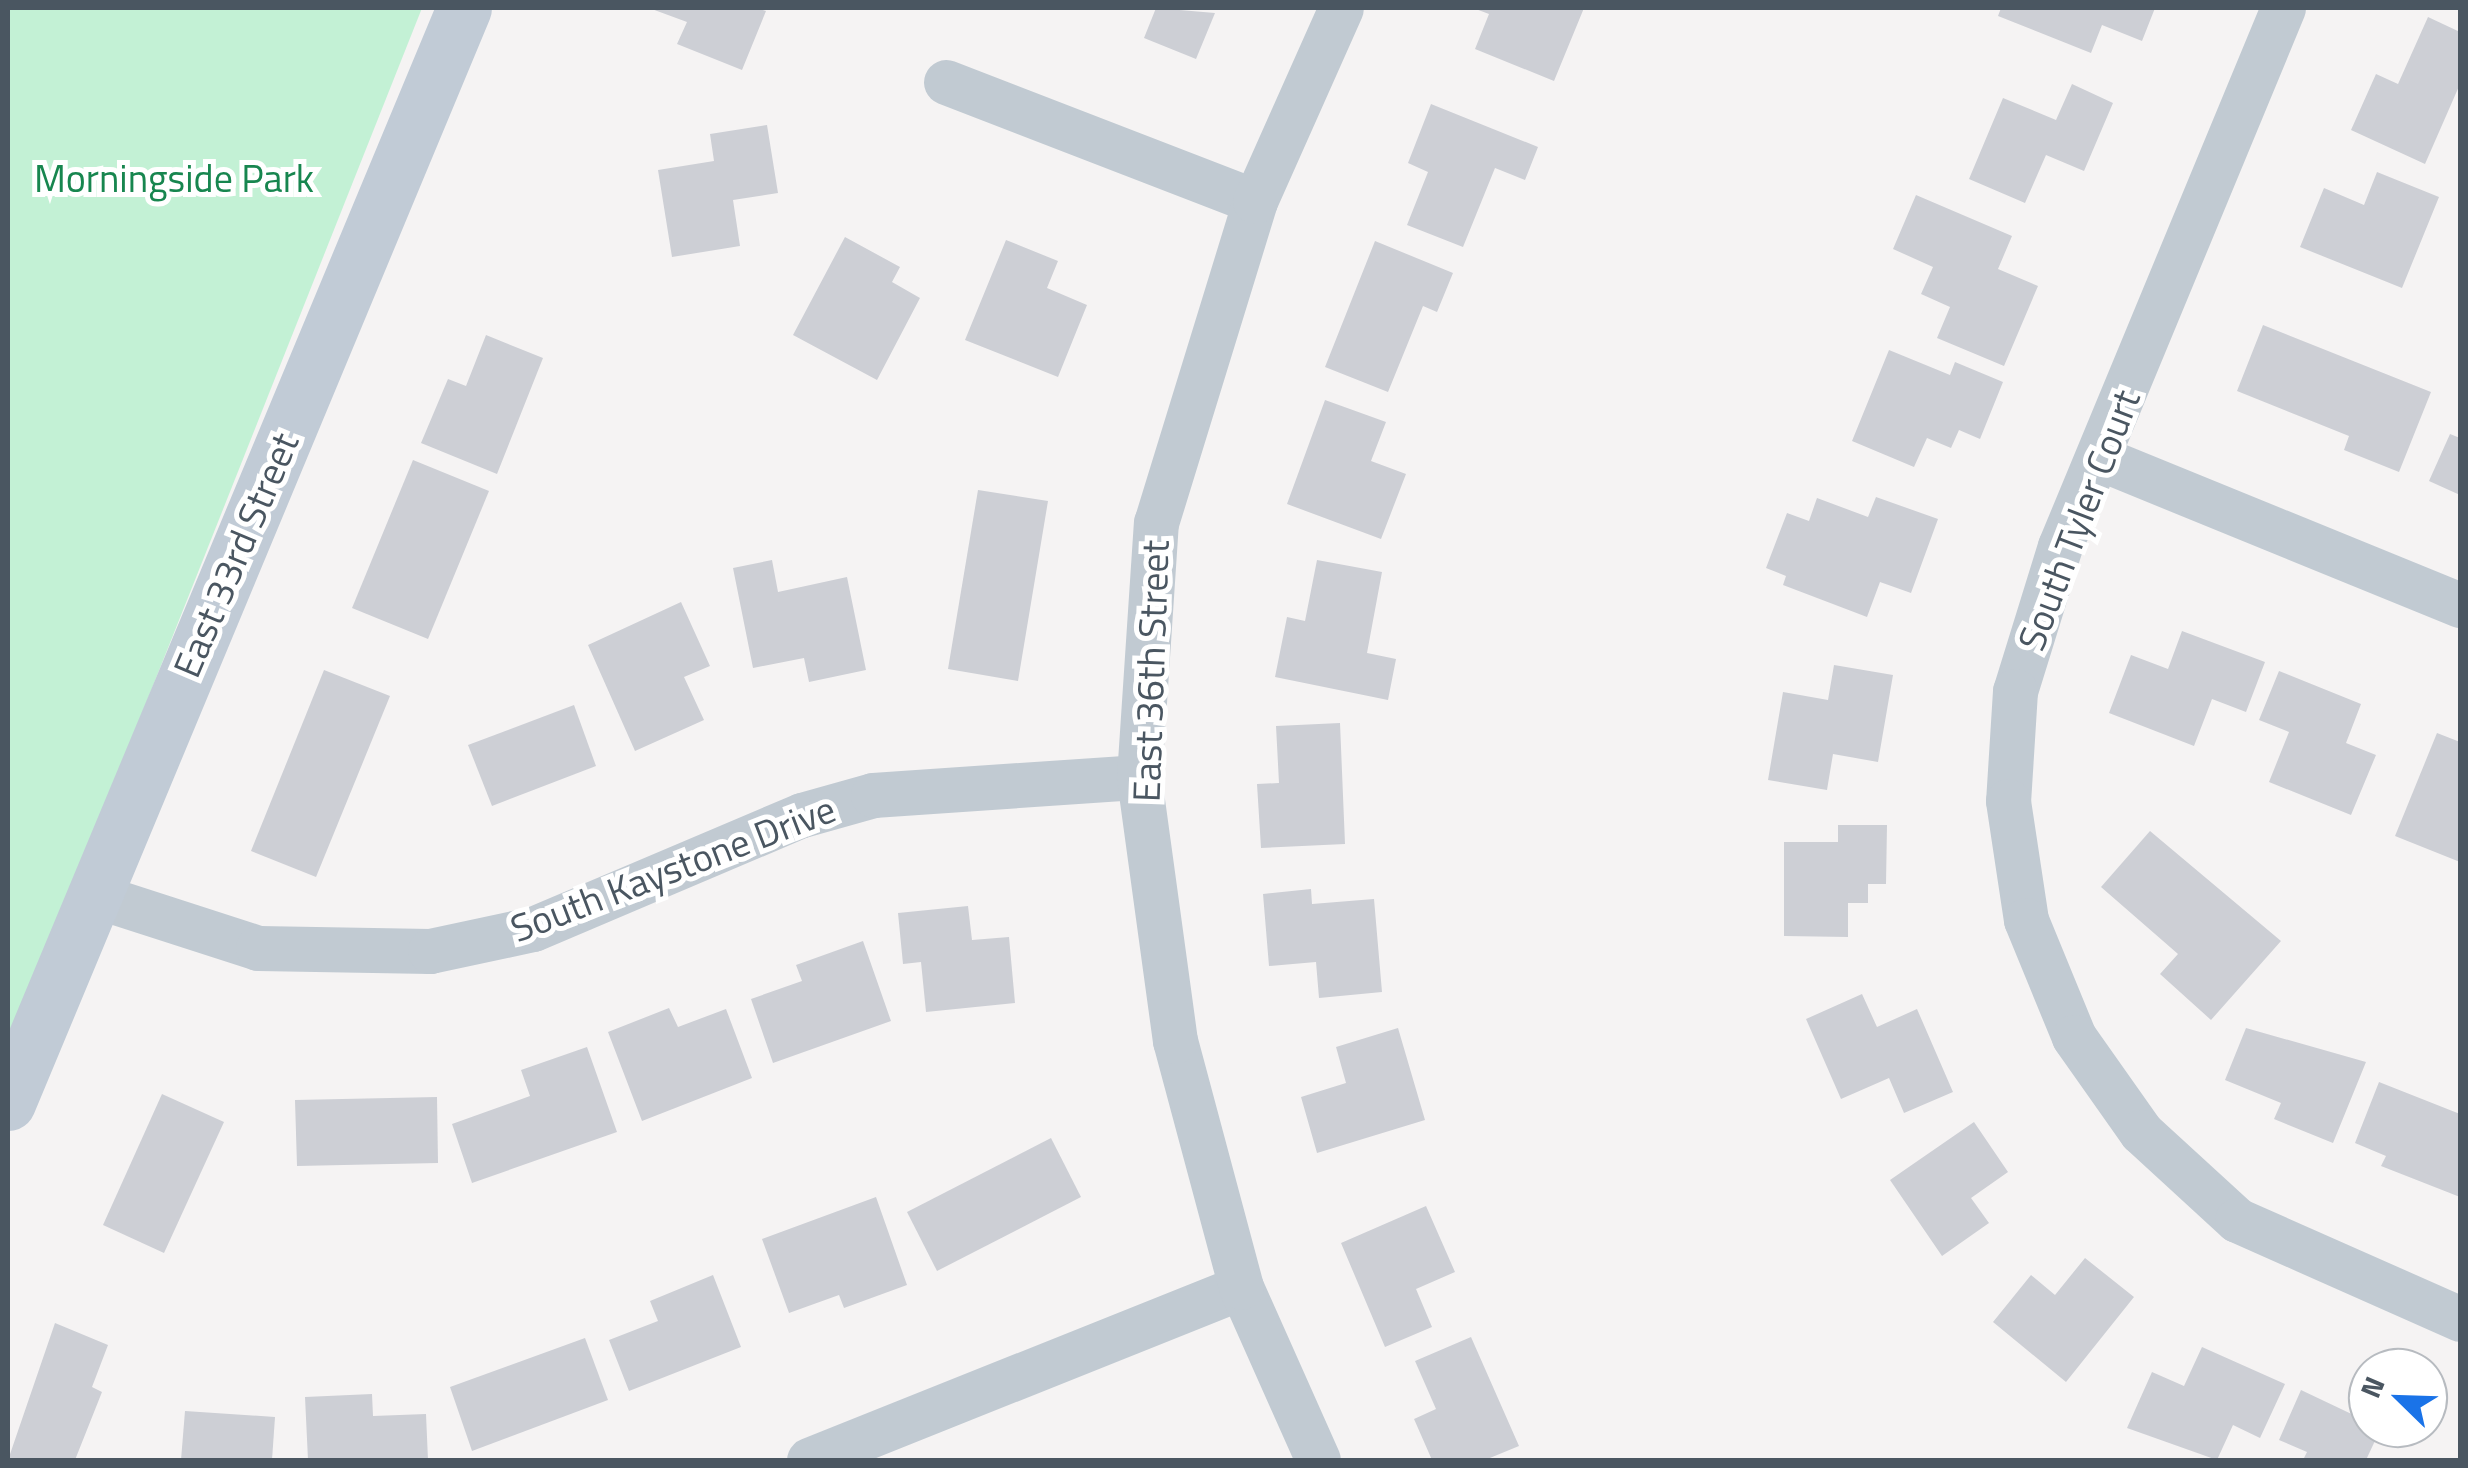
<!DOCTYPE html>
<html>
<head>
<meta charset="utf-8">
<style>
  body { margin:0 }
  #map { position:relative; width:2468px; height:1468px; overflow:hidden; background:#f5f3f3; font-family:"Titillium Web",sans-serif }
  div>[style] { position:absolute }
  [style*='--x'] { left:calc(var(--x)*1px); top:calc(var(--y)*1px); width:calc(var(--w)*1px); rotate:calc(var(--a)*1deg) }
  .green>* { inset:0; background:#c3f1d5 }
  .building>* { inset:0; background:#cdcfd5 }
  .street>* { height:45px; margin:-22.5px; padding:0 22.5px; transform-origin:22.5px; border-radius:22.5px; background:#c1cad2 }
  .secondary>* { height:55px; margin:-27.5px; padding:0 27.5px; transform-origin:27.5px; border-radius:27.5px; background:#c1cbd6 }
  span { translate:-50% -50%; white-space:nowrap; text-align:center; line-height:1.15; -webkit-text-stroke:10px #fff; paint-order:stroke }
  .park-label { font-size:38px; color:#17864f }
  .street-label { font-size:38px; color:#4a5661 }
  .frame { position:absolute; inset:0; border:10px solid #4a5661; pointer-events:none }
  .north { position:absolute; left:2348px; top:1348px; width:100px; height:100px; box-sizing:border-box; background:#fff; border:2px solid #b7bbc0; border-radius:50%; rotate:293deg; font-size:28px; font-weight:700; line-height:40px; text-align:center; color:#4a5661 }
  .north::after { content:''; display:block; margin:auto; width:35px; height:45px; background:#1a73e8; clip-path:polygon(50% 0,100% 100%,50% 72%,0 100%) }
</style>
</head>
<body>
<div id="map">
  <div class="green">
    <i style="clip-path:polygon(8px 8px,422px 8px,8px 1051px)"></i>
  </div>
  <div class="building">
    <i style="clip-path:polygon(649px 8px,757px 8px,766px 11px,742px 70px,677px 44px,687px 22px)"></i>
    <i style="clip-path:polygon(1156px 8px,1215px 13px,1196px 59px,1144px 38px)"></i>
    <i style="clip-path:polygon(1473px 8px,1584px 8px,1554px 81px,1475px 49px,1489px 14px)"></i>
    <i style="clip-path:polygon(2001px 8px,2155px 8px,2142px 41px,2102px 25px,2091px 53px,1998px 16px)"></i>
    <i style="clip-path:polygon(2428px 17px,2460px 32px,2460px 84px,2425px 164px,2351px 130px,2376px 74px,2398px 84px)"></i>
    <i style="clip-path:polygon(2072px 84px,2113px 103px,2084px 171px,2046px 155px,2025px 203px,1969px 179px,2003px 98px,2056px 120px)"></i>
    <i style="clip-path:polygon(1431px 104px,1538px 147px,1525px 180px,1495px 168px,1463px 247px,1407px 225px,1428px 172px,1408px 163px)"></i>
    <i style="clip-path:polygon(767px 125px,778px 193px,733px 200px,740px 246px,672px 257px,658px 170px,714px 161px,710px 134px)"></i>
    <i style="clip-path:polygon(2377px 172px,2439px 197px,2402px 288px,2300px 247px,2324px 188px,2364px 205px)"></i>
    <i style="clip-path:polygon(1916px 195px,2012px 236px,1998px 269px,2038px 286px,2004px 366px,1937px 338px,1950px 307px,1921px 294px,1933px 267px,1893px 249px)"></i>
    <i style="clip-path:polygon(845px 237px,900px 267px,892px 282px,920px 298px,877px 380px,793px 335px)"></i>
    <i style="clip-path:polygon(1006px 240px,1058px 261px,1047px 288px,1087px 305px,1058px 377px,965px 340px)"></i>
    <i style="clip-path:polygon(1375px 241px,1453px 273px,1437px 312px,1423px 306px,1388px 392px,1325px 367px)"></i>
    <i style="clip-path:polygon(2263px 325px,2431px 392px,2399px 472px,2344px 450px,2349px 436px,2237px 391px)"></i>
    <i style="clip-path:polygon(486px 335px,543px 358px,497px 474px,421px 443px,448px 379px,466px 386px)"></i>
    <i style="clip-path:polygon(1889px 350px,1950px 375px,1955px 362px,2003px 382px,1980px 439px,1959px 430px,1951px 448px,1927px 438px,1914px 467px,1852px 441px)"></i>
    <i style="clip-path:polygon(1325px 400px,1386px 422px,1371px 461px,1406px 474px,1381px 539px,1287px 504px)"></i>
    <i style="clip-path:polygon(2450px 434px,2460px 438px,2460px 495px,2429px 481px)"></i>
    <i style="clip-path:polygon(413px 460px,489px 491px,428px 639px,352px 608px)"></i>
    <i style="clip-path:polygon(978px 490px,1048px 501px,1018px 681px,948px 669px)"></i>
    <i style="clip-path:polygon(1876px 497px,1938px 519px,1911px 593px,1880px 582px,1867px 617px,1783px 585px,1786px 576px,1766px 568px,1787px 513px,1809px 521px,1817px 498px,1868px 517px)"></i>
    <i style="clip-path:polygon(772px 560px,778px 592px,847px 577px,866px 670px,809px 682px,804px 658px,753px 668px,733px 568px)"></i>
    <i style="clip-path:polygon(1317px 560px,1382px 572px,1367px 653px,1396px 659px,1388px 700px,1275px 677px,1287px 617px,1305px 621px)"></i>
    <i style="clip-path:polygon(681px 602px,710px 666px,684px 677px,704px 720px,635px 751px,588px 645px)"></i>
    <i style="clip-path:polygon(2182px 631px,2265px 662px,2246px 712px,2212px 699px,2194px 746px,2109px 713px,2131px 655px,2168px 669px)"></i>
    <i style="clip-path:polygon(1834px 665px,1893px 675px,1878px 762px,1833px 754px,1827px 790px,1768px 780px,1783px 692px,1828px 700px)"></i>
    <i style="clip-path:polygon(324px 670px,390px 696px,316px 877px,251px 851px)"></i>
    <i style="clip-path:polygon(2279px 671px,2361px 704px,2346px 743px,2376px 755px,2351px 815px,2269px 782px,2289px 732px,2259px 720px)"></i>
    <i style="clip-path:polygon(574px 705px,596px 766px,492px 806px,468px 745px)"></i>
    <i style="clip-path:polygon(1340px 723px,1345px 844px,1261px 848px,1257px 784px,1279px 783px,1276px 726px)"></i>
    <i style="clip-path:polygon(2437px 733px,2460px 742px,2460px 862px,2395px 836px)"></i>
    <i style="clip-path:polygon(1838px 825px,1887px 825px,1886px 884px,1868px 884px,1868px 903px,1848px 903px,1848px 937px,1784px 936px,1784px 842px,1838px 842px)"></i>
    <i style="clip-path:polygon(2150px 831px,2281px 941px,2211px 1020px,2160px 974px,2178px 954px,2101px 887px)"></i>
    <i style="clip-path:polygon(1311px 889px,1312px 904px,1374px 899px,1382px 992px,1319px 998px,1316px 962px,1269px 966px,1263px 894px)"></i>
    <i style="clip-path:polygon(968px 906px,972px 940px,1009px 937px,1015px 1003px,926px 1012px,921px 962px,903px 964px,898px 913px)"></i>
    <i style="clip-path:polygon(863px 941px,891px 1021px,773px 1063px,751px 999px,802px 981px,796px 965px)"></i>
    <i style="clip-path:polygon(1862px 994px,1877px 1027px,1917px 1009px,1953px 1092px,1904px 1113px,1889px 1078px,1841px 1099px,1806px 1019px)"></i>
    <i style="clip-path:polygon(669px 1008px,678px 1027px,726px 1009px,752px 1078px,642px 1121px,608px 1032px)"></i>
    <i style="clip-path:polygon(1398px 1028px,1425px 1120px,1317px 1153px,1301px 1097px,1346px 1083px,1336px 1047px)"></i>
    <i style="clip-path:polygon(2246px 1028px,2366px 1062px,2333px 1143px,2274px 1119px,2281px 1103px,2225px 1080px)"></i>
    <i style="clip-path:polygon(587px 1047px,617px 1132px,472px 1183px,452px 1124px,530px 1096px,521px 1070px)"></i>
    <i style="clip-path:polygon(2379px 1082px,2460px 1114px,2460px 1197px,2381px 1166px,2386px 1156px,2355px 1143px)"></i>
    <i style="clip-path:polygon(162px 1094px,224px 1122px,164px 1253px,103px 1225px)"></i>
    <i style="clip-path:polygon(437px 1097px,438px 1163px,297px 1166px,295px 1100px)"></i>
    <i style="clip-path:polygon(1974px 1122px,2008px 1172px,1971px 1198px,1989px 1223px,1942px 1256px,1890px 1180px)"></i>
    <i style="clip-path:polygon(1051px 1138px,1081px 1197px,937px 1271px,907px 1212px)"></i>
    <i style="clip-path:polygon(876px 1197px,907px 1285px,844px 1308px,839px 1295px,789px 1313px,762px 1239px)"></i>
    <i style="clip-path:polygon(1426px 1206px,1455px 1272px,1416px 1289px,1432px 1327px,1385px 1347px,1341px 1243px)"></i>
    <i style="clip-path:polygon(2085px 1258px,2134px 1297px,2066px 1382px,1993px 1322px,2031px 1275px,2055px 1295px)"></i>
    <i style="clip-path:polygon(713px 1275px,741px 1347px,629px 1391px,609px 1340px,658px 1321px,650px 1301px)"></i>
    <i style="clip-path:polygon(55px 1323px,108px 1345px,92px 1387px,102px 1392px,75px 1460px,8px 1460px)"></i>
    <i style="clip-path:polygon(1471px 1337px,1519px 1446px,1485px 1460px,1432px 1460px,1414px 1419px,1436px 1409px,1415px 1361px)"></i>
    <i style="clip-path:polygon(585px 1338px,608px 1400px,472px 1451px,450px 1387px)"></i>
    <i style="clip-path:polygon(2202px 1347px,2285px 1384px,2260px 1438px,2233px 1425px,2217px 1460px,2127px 1428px,2152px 1372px,2184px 1386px)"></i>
    <i style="clip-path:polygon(2301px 1390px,2381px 1428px,2366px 1460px,2303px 1460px,2307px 1452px,2279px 1440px)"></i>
    <i style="clip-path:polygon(372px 1394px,373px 1416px,426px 1414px,428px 1460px,308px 1460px,305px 1397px)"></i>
    <i style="clip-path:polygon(185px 1411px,275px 1417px,272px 1460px,181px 1460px)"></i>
  </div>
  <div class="street">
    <i style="--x:2283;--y:8;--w:582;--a:112.51"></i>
    <i style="--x:2060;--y:546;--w:152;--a:107.2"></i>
    <i style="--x:2015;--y:691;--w:110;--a:93.6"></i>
    <i style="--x:2008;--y:801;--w:120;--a:81.4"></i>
    <i style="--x:2026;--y:920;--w:126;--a:67.7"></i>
    <i style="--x:2074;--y:1037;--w:116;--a:54.8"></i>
    <i style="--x:2141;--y:1132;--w:130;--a:42.5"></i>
    <i style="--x:2237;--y:1220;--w:244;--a:23.9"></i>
    <i style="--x:946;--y:82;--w:331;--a:21.1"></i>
    <i style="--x:2102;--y:459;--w:387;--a:22.2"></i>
    <i style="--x:94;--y:895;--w:172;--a:17.9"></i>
    <i style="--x:258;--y:948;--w:172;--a:1"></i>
    <i style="--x:430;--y:951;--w:105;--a:-12.1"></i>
    <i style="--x:533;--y:929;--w:292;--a:-23"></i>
    <i style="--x:802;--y:815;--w:74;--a:-15.7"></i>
    <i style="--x:873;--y:795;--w:267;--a:-3.9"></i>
    <i style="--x:809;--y:1460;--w:465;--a:-21.8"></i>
    <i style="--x:1318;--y:1460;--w:189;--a:-114"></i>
    <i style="--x:1241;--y:1287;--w:255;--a:-105"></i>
    <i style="--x:1175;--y:1041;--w:266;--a:-97.8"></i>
    <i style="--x:1139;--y:777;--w:255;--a:-86.2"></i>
    <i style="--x:1156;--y:523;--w:337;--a:-72.9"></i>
    <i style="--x:1255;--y:201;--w:211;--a:-66"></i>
  </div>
  <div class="secondary">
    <i style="--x:8;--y:1103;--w:1186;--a:-67.39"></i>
  </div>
  <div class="park-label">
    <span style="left:174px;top:179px">Morningside Park</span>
  </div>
  <div class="street-label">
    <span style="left:2079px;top:520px;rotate:-69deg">South Tyler Court</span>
    <span style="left:236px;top:555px;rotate:-67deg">East 33rd Street</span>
    <span style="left:1151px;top:671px;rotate:-88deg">East 36th Street</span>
    <span style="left:673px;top:869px;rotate:-21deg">South Kaystone Drive</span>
  </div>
  <div class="frame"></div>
  <div class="north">N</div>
</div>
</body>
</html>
